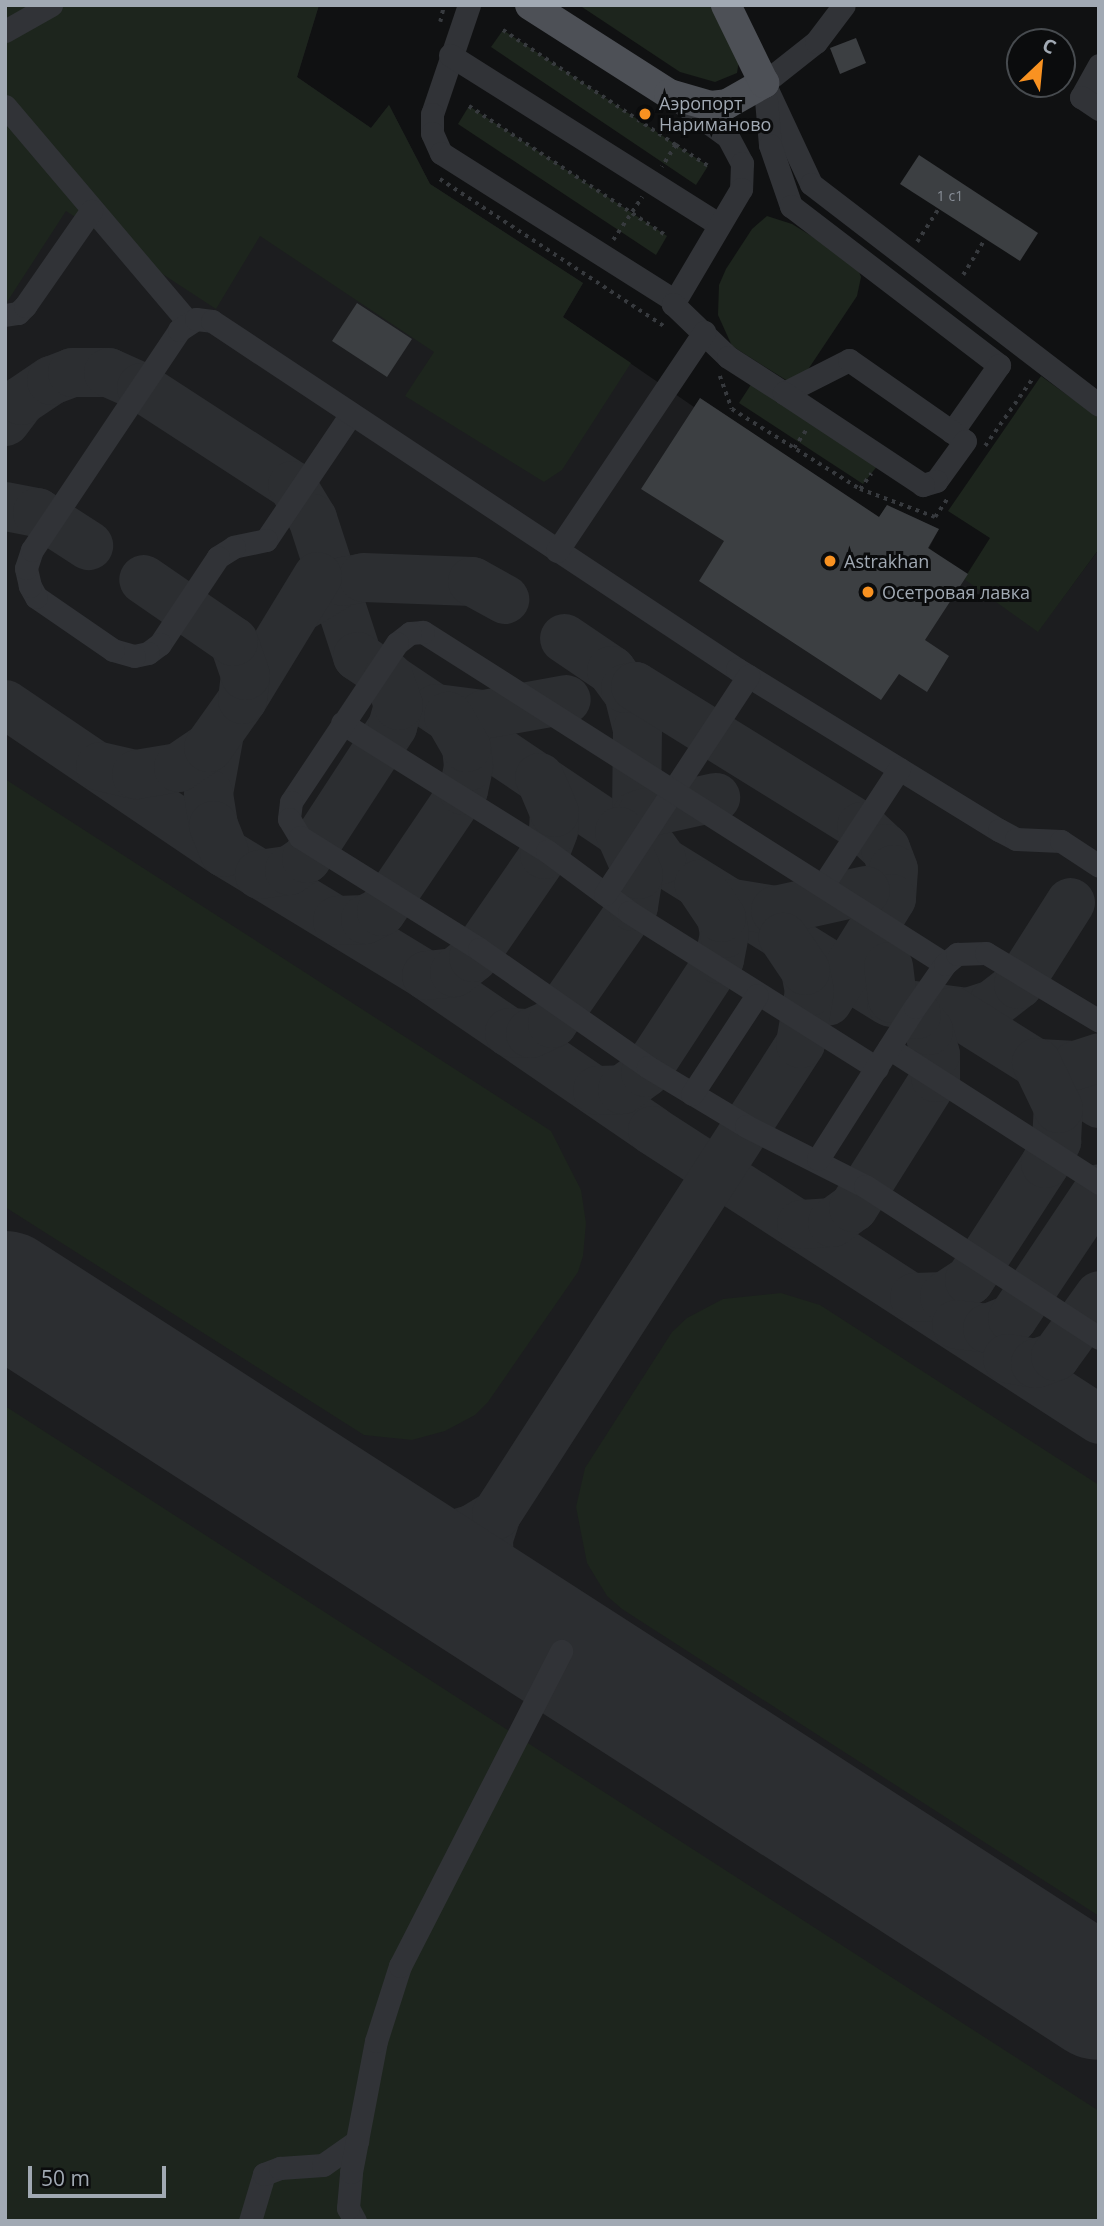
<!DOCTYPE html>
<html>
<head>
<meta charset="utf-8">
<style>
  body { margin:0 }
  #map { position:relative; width:1104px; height:2226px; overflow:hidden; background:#101112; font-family:"Open Sans",sans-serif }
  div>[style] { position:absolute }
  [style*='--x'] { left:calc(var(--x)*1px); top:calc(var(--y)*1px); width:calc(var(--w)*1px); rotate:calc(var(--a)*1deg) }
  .built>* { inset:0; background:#1c1d1f }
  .green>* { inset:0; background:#1d251d }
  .taxiway>* { height:49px; margin:-24.5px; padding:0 24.5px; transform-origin:24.5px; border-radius:24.5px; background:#2c2e31 }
  .runway>* { height:124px; margin:-62px; padding:0 62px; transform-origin:62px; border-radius:62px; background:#2c2e31 }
  .building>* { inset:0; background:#3c3f42 }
  .path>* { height:3.5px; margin-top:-1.75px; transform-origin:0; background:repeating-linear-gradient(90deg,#373a3e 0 3.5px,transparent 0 8.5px) }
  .minor>* { height:23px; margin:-11.5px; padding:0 11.5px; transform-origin:11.5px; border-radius:11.5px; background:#313337 }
  .major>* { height:30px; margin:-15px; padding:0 15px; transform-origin:15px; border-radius:15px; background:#4d5056 }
  .dots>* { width:19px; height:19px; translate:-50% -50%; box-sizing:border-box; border:4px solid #0b0c0d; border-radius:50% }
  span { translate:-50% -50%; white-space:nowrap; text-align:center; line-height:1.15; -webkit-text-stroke:6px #0b0c0d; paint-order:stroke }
  .number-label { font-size:14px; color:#888e97 }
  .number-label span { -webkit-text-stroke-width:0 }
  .poi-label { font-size:18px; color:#a1a9b3 }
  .left { translate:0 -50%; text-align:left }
  .frame { position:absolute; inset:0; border:7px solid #a1a9b3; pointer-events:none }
  .north { position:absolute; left:1006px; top:28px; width:70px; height:70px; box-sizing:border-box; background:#0b0c0d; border:2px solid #474b4f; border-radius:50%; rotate:26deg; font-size:19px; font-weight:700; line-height:28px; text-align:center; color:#a1a9b3 }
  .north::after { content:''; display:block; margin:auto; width:24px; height:32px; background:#f99221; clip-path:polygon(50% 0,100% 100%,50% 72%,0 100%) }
  .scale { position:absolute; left:28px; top:2166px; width:138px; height:32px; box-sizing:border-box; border:4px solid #a1a9b3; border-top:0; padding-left:9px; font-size:21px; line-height:24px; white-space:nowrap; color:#a1a9b3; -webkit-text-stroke:5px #0b0c0d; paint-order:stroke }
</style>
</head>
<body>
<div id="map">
  <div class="built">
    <i style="clip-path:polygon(5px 5px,319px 5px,297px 77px,371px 128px,389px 105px,430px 184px,583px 283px,563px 317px,694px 407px,700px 398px,879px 517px,887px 505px,939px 529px,929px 548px,1038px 631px,1099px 549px,1099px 2221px,5px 2221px)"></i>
  </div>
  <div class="green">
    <i style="clip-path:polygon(5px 5px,319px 5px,297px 77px,371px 128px,389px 105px,430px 184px,583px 283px,563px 317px,631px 363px,562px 470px,544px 482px,405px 396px,434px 352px,260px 236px,216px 309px,66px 211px,5px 305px)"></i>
    <i style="clip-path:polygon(579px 5px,715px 5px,740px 54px,737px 73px,715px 82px,680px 72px)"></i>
    <i style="clip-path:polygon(503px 30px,708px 166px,696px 185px,491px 47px)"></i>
    <i style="clip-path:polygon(469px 106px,667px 236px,656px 255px,458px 124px)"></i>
    <i style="clip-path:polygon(767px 216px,792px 224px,823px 243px,858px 269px,861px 277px,857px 296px,805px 374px,786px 380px,732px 346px,718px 315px,719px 285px,726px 269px,752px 229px)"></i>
    <i style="clip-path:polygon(1041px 376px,1099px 418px,1099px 549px,1038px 632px,964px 579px,990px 538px,948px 511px)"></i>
    <i style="clip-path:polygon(752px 383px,878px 465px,863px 484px,739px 403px)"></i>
    <i style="clip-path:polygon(5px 779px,551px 1131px,581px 1190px,586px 1223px,583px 1256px,578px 1272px,488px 1402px,475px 1415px,445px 1431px,412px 1440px,364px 1435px,5px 1207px)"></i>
    <i style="clip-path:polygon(781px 1293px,820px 1305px,1099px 1485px,1099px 1916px,622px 1609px,607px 1596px,587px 1563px,576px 1507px,585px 1468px,672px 1332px,687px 1318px,723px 1299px)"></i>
    <i style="clip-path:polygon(5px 1406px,1099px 2111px,1099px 2221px,5px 2221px)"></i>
  </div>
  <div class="taxiway">
    <i style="--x:5;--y:421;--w:26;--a:-53"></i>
    <i style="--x:21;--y:400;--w:36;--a:-34"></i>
    <i style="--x:51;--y:380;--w:22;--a:-21"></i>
    <i style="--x:72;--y:372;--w:36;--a:0"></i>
    <i style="--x:108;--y:372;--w:36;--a:24"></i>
    <i style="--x:141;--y:387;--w:180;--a:33"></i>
    <i style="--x:292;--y:485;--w:39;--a:59"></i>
    <i style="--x:312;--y:518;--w:145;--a:71.9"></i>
    <i style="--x:357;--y:656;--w:366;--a:33.9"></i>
    <i style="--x:661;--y:860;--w:267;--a:31.8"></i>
    <i style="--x:5;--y:506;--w:33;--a:11"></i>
    <i style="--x:37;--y:512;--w:61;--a:32.9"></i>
    <i style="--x:303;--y:605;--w:47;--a:-31"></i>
    <i style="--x:343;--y:581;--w:20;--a:-11"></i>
    <i style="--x:363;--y:577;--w:109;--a:2.1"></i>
    <i style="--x:472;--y:581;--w:37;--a:29"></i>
    <i style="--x:564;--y:638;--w:57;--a:34.2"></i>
    <i style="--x:611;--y:670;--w:29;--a:54"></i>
    <i style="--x:628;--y:693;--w:37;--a:76"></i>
    <i style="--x:637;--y:729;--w:86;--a:90.7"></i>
    <i style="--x:636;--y:815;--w:16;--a:75"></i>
    <i style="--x:640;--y:830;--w:36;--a:54"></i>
    <i style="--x:625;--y:688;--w:10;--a:-11"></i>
    <i style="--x:635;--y:686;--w:266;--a:31.8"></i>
    <i style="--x:861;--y:826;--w:33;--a:43"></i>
    <i style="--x:885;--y:848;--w:22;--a:69"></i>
    <i style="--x:893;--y:869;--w:29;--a:94"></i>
    <i style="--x:891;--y:898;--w:121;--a:121.9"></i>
    <i style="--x:242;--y:699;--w:144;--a:-58.6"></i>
    <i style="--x:5;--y:704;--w:264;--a:34.1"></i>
    <i style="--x:224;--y:852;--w:237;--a:31.3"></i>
    <i style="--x:426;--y:975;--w:274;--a:34.4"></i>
    <i style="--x:652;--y:1130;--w:532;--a:32.88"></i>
    <i style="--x:436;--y:708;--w:47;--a:7.3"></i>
    <i style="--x:483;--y:714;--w:84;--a:-10.2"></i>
    <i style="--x:219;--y:733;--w:61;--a:100.4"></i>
    <i style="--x:208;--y:793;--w:32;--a:81"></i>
    <i style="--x:213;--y:825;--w:29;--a:68"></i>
    <i style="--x:100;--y:766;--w:37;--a:13"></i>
    <i style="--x:136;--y:774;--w:43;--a:-9.5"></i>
    <i style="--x:178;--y:767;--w:36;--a:-34"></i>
    <i style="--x:208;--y:747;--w:59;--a:-54.7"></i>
    <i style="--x:242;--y:699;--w:24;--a:-83"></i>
    <i style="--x:245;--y:675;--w:36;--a:-109"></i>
    <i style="--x:233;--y:641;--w:109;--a:-145.4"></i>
    <i style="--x:642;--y:813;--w:75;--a:-12.4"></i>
    <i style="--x:259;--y:874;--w:30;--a:-8"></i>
    <i style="--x:289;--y:870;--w:21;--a:-35"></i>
    <i style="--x:306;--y:858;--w:158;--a:-56.9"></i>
    <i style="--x:392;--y:726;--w:22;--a:-74"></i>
    <i style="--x:398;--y:705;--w:31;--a:-109"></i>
    <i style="--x:732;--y:903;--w:44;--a:9.2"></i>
    <i style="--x:775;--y:910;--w:92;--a:-12.5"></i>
    <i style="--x:337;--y:920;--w:28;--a:-2"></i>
    <i style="--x:365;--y:919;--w:18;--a:-27"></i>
    <i style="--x:381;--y:911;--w:146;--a:-55.9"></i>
    <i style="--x:463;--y:790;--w:25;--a:-78"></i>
    <i style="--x:468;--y:766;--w:19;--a:-96"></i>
    <i style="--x:466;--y:747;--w:36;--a:-120"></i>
    <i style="--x:426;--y:975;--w:28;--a:-6"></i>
    <i style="--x:454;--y:972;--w:24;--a:-38"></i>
    <i style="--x:473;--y:957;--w:125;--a:-55.4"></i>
    <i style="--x:544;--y:854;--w:26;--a:-69"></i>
    <i style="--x:553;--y:830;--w:18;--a:-87"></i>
    <i style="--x:554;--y:812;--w:38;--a:-113"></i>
    <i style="--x:891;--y:1002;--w:77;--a:7.5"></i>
    <i style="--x:967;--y:1012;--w:26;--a:-18"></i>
    <i style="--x:992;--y:1004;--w:33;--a:-38"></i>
    <i style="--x:1018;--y:984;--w:97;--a:-57.6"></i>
    <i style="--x:953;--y:1011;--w:173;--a:32.2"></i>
    <i style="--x:509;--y:1032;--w:21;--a:3"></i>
    <i style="--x:530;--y:1033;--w:24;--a:-24"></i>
    <i style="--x:552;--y:1023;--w:142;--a:-55.3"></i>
    <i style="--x:633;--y:906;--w:32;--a:-81"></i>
    <i style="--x:638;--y:874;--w:47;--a:-113.8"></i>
    <i style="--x:1038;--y:1063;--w:37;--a:3"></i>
    <i style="--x:1075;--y:1065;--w:25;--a:-18"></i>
    <i style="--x:597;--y:1090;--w:25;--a:-2"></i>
    <i style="--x:622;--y:1089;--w:29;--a:-36"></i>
    <i style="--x:645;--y:1072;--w:135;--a:-56.8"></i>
    <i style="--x:719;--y:959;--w:26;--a:-79"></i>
    <i style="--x:724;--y:933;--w:16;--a:-101"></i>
    <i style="--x:721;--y:917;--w:40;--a:-124"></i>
    <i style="--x:801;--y:1224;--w:31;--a:-4"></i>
    <i style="--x:832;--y:1222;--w:26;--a:-36"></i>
    <i style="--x:853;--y:1207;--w:154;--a:-57.8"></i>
    <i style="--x:935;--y:1077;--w:23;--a:-90"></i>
    <i style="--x:935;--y:1054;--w:25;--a:-106"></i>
    <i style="--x:928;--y:1030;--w:20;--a:-127"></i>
    <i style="--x:916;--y:1014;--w:29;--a:-146"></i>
    <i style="--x:892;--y:998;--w:32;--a:-97"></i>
    <i style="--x:914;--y:1297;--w:30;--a:-2"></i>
    <i style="--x:944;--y:1296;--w:30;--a:-33"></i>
    <i style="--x:969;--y:1280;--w:140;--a:-57"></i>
    <i style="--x:1045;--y:1163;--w:25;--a:-63"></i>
    <i style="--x:1056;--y:1141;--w:33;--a:-87"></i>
    <i style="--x:1058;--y:1108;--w:51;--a:-115.6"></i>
    <i style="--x:956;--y:1324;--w:31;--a:7"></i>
    <i style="--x:987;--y:1328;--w:27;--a:-22"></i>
    <i style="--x:1012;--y:1318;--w:156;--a:-56.2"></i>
    <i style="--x:1007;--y:1358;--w:28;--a:10"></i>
    <i style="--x:1035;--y:1363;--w:21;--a:-19"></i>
    <i style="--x:1055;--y:1356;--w:75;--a:-54.2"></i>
    <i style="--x:496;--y:1514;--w:25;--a:108"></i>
    <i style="--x:488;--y:1538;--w:23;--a:88"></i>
    <i style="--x:489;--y:1561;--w:25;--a:74"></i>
    <i style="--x:496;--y:1585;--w:47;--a:59"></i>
    <i style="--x:359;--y:1521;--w:42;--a:24.1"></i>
    <i style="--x:397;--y:1538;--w:37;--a:3"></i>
    <i style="--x:434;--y:1540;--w:39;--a:-17"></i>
    <i style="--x:471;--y:1529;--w:29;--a:-31"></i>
    <i style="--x:496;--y:1514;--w:561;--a:-57.16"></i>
    <i style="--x:800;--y:1043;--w:53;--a:-80.2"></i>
    <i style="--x:809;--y:991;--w:21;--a:-101"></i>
    <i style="--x:805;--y:970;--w:40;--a:-124"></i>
  </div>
  <div class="runway">
    <i style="--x:5;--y:1293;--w:1301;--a:32.8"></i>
  </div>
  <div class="building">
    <i style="clip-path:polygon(856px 38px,866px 63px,840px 74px,830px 48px)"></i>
    <i style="clip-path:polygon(919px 155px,1038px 233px,1020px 261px,900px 184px)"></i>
    <i style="clip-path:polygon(357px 303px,412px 339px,387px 377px,332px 341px)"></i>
    <i style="clip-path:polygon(700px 398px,879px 517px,887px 505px,939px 529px,928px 548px,968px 574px,925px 640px,949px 656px,927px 692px,899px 674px,881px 700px,699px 581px,724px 541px,641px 489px)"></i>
  </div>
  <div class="path">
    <i style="--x:440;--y:22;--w:17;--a:-77"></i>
    <i style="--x:503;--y:30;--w:208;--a:33.6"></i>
    <i style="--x:676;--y:145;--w:26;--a:122"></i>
    <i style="--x:469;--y:106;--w:237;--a:33.3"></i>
    <i style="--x:676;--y:145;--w:38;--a:33"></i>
    <i style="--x:440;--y:179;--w:269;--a:33.3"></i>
    <i style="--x:613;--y:240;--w:52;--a:-56"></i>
    <i style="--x:917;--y:242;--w:40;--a:-57.1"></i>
    <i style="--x:963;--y:275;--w:42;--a:-58.6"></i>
    <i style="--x:720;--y:376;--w:35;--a:70"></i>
    <i style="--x:732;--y:409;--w:151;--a:32"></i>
    <i style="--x:860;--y:489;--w:80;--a:20.5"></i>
    <i style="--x:935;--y:517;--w:23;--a:-56"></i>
    <i style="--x:985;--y:446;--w:83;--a:-54.8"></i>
    <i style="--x:794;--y:448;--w:23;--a:-56"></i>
    <i style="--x:860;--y:489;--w:19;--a:-54"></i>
  </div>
  <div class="minor">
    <i style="--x:469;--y:5;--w:115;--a:108.7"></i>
    <i style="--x:432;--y:114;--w:19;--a:90"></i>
    <i style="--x:432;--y:133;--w:22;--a:66"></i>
    <i style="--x:441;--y:153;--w:277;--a:32.3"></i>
    <i style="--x:5;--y:31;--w:53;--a:-29.5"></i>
    <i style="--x:450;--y:55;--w:317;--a:32.2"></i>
    <i style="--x:1099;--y:65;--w:37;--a:119"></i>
    <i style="--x:1081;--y:97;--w:22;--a:34"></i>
    <i style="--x:764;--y:83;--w:111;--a:65"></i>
    <i style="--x:811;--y:184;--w:363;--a:37.5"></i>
    <i style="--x:764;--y:83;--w:66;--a:-38.3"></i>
    <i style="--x:816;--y:42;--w:46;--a:-52.9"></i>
    <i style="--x:766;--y:100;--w:45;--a:84.9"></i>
    <i style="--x:770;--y:145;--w:65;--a:71"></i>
    <i style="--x:791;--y:206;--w:262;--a:37.4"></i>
    <i style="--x:999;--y:365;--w:82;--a:125"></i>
    <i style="--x:680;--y:102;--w:59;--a:36.1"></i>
    <i style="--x:728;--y:137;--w:30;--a:62"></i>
    <i style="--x:742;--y:163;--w:26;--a:92"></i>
    <i style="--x:741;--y:189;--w:134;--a:120.6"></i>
    <i style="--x:673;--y:304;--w:76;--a:43.9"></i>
    <i style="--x:728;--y:357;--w:67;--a:32.7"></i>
    <i style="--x:784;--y:393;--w:73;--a:-26.9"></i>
    <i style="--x:849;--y:360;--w:141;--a:34.9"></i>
    <i style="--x:965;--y:441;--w:49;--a:125.9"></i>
    <i style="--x:936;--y:481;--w:14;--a:163"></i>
    <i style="--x:923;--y:485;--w:167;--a:-146.5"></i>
    <i style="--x:5;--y:106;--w:283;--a:49.7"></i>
    <i style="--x:5;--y:315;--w:13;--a:-9"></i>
    <i style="--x:18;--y:313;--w:10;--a:-45"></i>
    <i style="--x:25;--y:306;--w:116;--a:-55.2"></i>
    <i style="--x:351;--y:414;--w:152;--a:124"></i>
    <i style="--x:266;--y:540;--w:33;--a:168"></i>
    <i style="--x:234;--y:547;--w:19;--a:148"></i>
    <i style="--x:218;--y:557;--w:105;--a:123.7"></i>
    <i style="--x:160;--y:644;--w:15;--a:143"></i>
    <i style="--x:148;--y:653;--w:14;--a:168"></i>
    <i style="--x:134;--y:656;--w:22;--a:-164"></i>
    <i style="--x:113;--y:650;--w:93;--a:-145.5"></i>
    <i style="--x:36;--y:597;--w:13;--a:-119"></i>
    <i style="--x:30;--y:586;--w:18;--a:-103"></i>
    <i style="--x:26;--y:568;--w:19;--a:-72"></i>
    <i style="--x:32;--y:550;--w:265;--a:-56.2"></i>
    <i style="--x:179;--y:330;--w:20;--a:-33"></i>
    <i style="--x:196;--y:319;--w:16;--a:7"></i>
    <i style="--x:212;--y:321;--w:630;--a:33.54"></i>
    <i style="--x:737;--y:669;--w:308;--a:31.6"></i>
    <i style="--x:999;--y:830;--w:19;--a:28"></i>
    <i style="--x:1016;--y:839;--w:45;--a:2.5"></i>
    <i style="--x:1061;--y:841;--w:45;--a:33.3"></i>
    <i style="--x:557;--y:551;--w:264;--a:-56.1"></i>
    <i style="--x:342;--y:723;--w:242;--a:32"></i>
    <i style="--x:547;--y:851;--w:102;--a:36.6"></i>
    <i style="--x:629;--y:912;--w:293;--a:32.2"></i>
    <i style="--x:823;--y:885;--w:139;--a:-56.8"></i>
    <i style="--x:605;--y:894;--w:261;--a:-56.7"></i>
    <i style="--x:945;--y:964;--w:619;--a:-147.54"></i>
    <i style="--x:423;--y:632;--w:13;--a:176"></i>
    <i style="--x:410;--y:633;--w:16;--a:142"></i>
    <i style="--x:397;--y:643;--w:191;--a:123.7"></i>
    <i style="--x:291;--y:802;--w:17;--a:97"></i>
    <i style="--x:289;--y:819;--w:21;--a:59"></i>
    <i style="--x:300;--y:837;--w:211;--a:32"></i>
    <i style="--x:479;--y:949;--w:206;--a:34.9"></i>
    <i style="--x:648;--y:1067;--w:114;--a:31"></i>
    <i style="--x:746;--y:1126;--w:133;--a:26.8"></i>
    <i style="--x:865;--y:1186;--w:279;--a:33"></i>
    <i style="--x:889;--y:1048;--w:250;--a:32.7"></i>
    <i style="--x:692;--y:1094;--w:118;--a:-56.7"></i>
    <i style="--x:818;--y:1159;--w:180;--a:-57.5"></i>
    <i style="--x:915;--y:1007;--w:52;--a:-55.1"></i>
    <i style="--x:945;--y:964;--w:16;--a:-40"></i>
    <i style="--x:957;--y:954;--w:29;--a:-2"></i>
    <i style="--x:986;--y:953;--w:132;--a:31"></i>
    <i style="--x:250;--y:2221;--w:49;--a:-73.4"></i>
    <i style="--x:264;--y:2174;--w:17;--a:-21"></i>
    <i style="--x:280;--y:2168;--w:43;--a:-4"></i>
    <i style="--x:323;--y:2165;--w:42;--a:-35.2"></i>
    <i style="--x:355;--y:2221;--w:15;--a:-118"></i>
    <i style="--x:348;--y:2208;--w:36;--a:-85"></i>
    <i style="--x:351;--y:2172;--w:133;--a:-79.2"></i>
    <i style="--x:376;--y:2041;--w:79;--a:-72.3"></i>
    <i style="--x:400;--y:1966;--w:354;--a:-62.9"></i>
  </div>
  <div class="major">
    <i style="--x:530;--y:5;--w:165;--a:32.6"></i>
    <i style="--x:669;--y:94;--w:44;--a:15.9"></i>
    <i style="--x:711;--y:106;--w:16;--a:-7"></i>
    <i style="--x:727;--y:104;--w:43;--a:-29.6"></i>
    <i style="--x:764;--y:83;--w:87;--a:-116"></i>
  </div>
  <div class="dots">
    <i style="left:645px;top:114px;background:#f99221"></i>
    <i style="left:830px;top:561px;background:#f99221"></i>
    <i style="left:868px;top:592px;background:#f99221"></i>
  </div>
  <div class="number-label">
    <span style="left:950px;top:196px">1 с1</span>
  </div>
  <div class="poi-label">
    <span class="left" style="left:659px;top:114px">Аэропорт<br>Нариманово</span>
    <span class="left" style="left:844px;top:561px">Astrakhan</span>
    <span class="left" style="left:882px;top:592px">Осетровая лавка</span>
  </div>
  <div class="frame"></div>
  <div class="north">С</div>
  <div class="scale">50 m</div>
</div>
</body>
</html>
